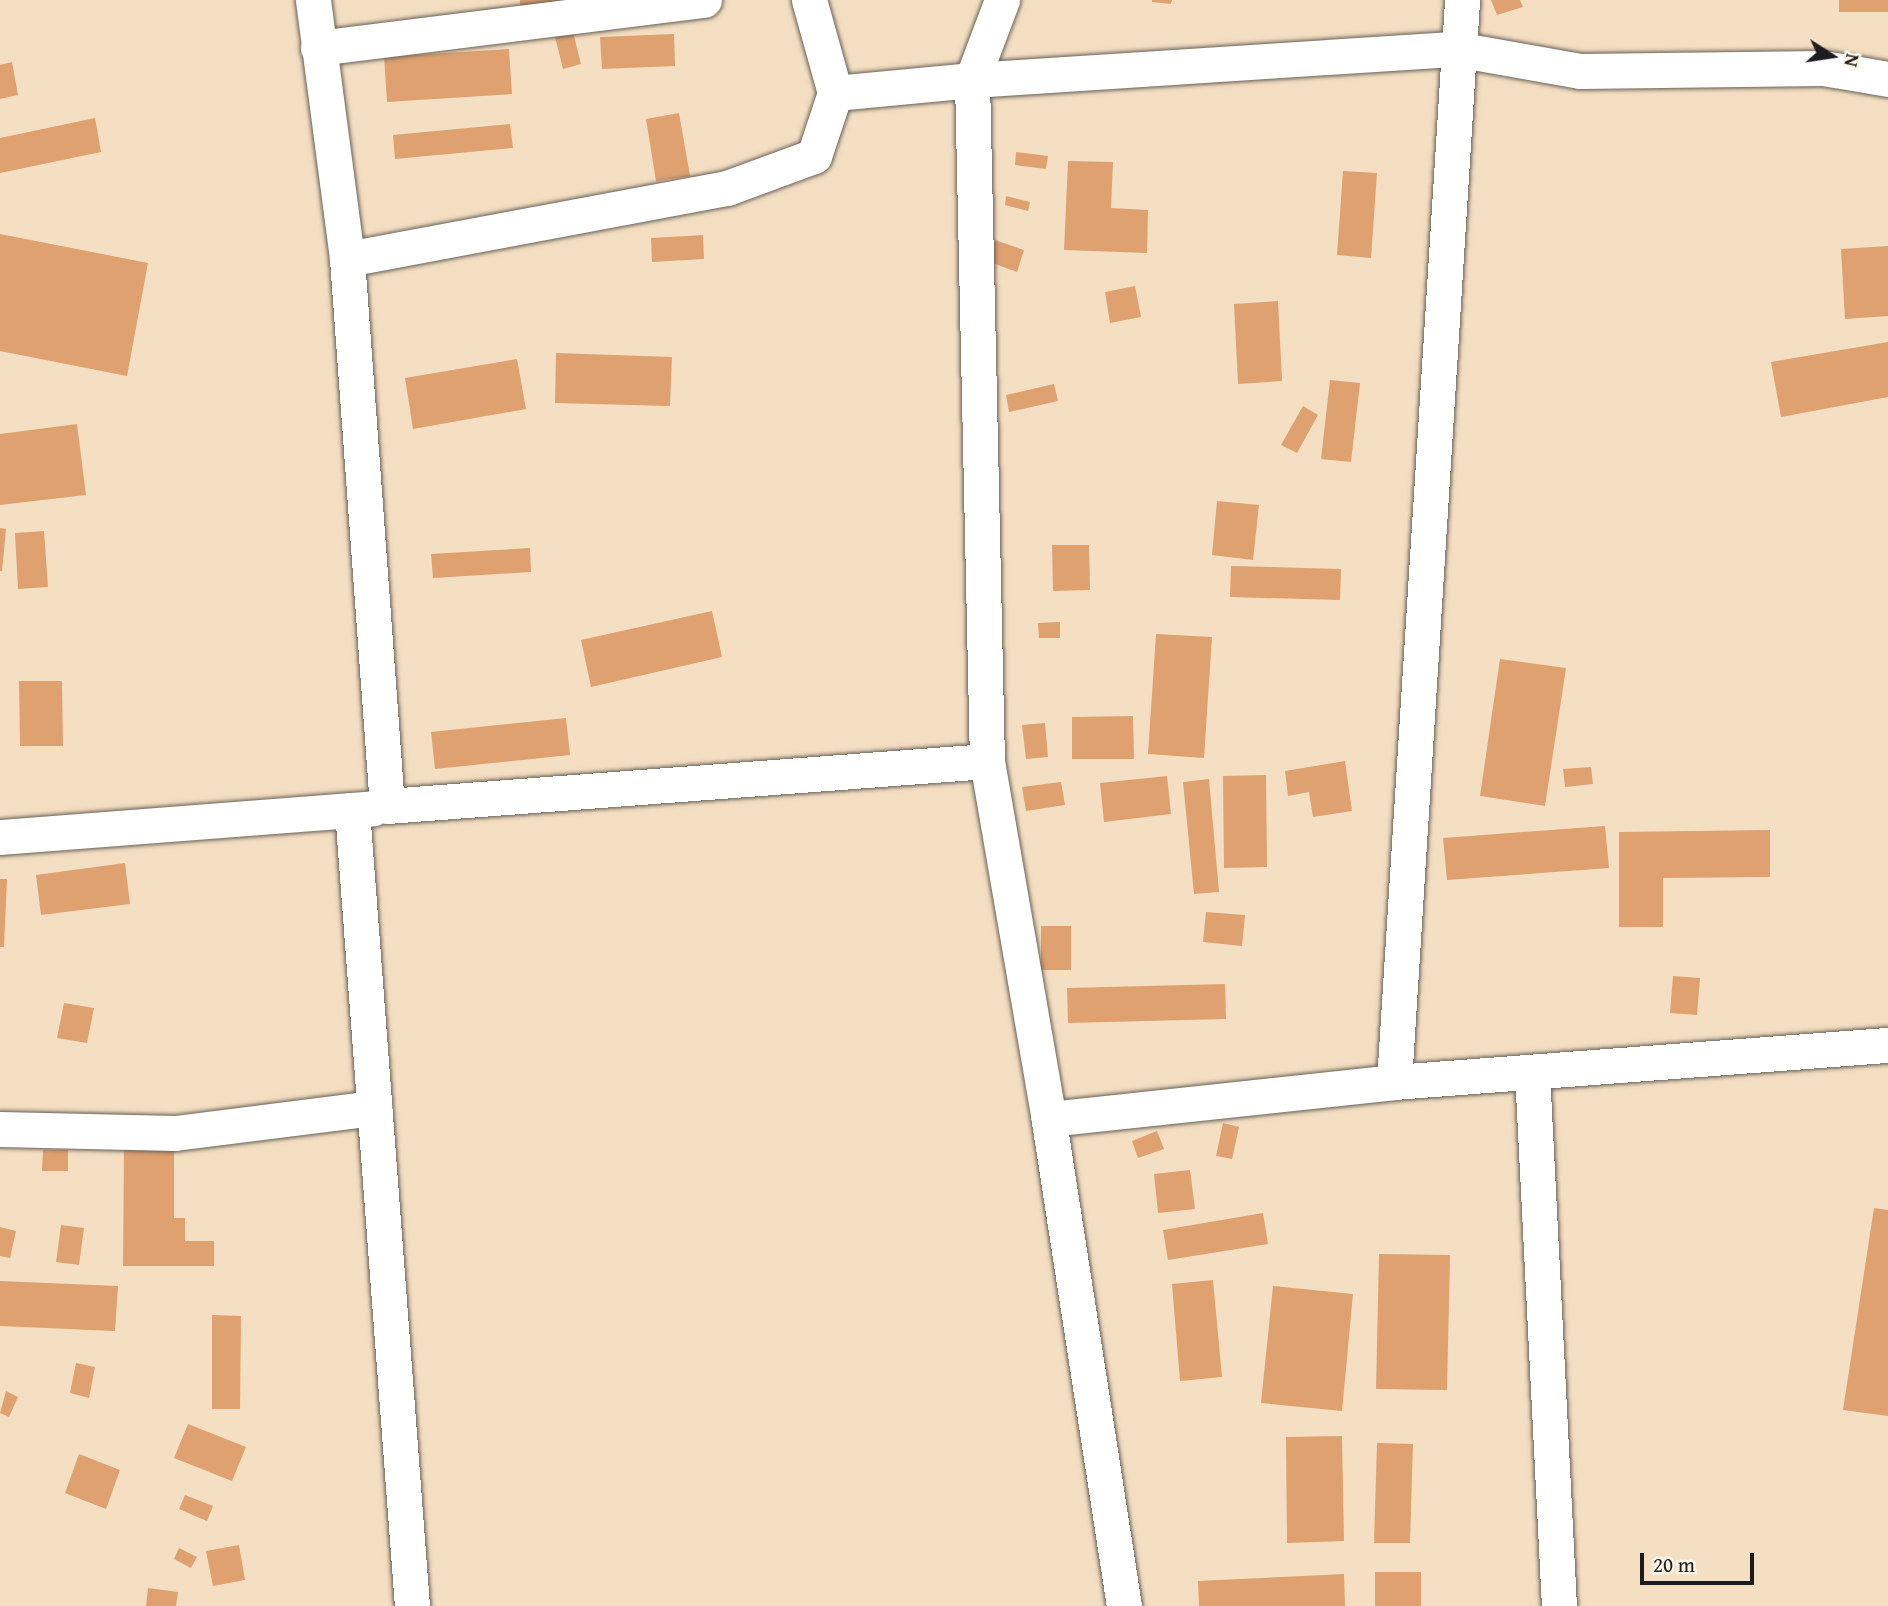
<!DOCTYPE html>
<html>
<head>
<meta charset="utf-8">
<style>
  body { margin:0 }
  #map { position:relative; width:1888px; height:1606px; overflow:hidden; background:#f5dfc3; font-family:"Gentium Book Plus",serif }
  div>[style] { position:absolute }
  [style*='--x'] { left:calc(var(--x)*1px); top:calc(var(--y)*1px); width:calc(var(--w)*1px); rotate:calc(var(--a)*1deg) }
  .building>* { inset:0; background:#dfa170 }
  .roads { filter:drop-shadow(0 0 2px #686056) drop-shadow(0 0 2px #686056) }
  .street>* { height:35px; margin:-17.5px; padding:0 17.5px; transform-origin:17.5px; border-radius:17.5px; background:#fff }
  span { translate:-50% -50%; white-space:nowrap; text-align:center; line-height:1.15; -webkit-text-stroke:5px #fcf5e5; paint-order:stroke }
  .north { position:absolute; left:1797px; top:21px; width:70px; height:70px; -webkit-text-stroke:5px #fcf5e5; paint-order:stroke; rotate:102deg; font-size:19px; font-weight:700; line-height:28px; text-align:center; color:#1c1c1c }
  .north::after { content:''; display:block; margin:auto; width:24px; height:32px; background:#1c1c1c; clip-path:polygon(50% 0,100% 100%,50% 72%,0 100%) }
  .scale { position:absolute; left:1640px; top:1553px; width:114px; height:32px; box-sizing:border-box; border:4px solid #1c1c1c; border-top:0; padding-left:9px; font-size:21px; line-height:24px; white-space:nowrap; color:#1c1c1c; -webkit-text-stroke:5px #fcf5e5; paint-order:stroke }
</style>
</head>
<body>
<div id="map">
  <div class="building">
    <i style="clip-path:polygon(520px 0,567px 0,520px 6px)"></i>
    <i style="clip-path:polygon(1152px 0,1172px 0,1171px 4px,1152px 2px)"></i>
    <i style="clip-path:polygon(1491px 0,1520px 0,1523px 7px,1497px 15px)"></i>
    <i style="clip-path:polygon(1839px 0,1888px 0,1888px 12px,1839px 12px)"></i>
    <i style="clip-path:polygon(572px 28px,581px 64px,563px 69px,554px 33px)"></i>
    <i style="clip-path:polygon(674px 34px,675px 66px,602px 69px,600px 37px)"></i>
    <i style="clip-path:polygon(509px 49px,512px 94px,387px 102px,384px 57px)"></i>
    <i style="clip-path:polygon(12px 62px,18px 95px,0 99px,0 65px)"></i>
    <i style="clip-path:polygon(679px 113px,690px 176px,656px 181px,646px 119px)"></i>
    <i style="clip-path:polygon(95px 118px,101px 152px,0 173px,0 138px)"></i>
    <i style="clip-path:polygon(510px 124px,513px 148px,395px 159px,393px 135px)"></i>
    <i style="clip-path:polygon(1016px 152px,1048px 156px,1046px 169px,1015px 165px)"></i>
    <i style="clip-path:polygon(1068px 161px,1113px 162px,1111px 208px,1148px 210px,1147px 253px,1064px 250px)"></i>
    <i style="clip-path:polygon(1343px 171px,1377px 173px,1371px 258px,1337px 255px)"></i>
    <i style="clip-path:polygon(1006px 196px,1030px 202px,1028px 211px,1005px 205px)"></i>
    <i style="clip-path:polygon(0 234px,148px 263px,127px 376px,0 351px)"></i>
    <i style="clip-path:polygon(703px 235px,704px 259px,652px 262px,651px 238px)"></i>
    <i style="clip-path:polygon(995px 240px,1024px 250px,1017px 272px,987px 261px)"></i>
    <i style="clip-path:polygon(1888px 246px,1888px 316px,1845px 319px,1841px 249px)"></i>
    <i style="clip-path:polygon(1135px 286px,1141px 317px,1110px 323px,1105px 292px)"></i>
    <i style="clip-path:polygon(1278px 301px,1282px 381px,1238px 384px,1234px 304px)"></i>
    <i style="clip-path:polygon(1888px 342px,1888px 397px,1781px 417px,1771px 362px)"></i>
    <i style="clip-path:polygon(556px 353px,672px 357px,670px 406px,555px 403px)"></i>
    <i style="clip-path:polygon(517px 359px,526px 409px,413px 429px,405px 378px)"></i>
    <i style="clip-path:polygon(1330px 380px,1360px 383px,1351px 462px,1321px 459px)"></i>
    <i style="clip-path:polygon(1054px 384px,1058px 401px,1009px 412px,1006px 395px)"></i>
    <i style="clip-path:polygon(1303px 406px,1318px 415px,1297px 453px,1281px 445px)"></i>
    <i style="clip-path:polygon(77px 424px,86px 495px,0 505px,0 434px)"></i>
    <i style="clip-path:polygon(1217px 501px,1259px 505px,1253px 560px,1212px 555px)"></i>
    <i style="clip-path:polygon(0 528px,6px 529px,2px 571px,0 571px)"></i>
    <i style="clip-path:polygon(44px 531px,48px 587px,18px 589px,15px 533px)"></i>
    <i style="clip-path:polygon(1052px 545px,1089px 545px,1090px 590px,1053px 591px)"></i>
    <i style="clip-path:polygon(530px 548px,531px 572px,433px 578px,431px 554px)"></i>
    <i style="clip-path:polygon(1231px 566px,1341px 569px,1340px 600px,1230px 597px)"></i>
    <i style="clip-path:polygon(712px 611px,722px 657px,591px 687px,581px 640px)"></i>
    <i style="clip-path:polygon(1060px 622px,1060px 638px,1039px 638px,1038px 623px)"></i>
    <i style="clip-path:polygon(1156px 634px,1212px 637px,1204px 758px,1148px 754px)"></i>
    <i style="clip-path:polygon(1500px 659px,1566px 668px,1545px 806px,1480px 796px)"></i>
    <i style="clip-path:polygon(19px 681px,62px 681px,63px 746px,20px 746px)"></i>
    <i style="clip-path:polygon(1133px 716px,1134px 759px,1072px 759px,1072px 717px)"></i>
    <i style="clip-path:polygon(566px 718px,570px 755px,435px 769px,431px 732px)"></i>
    <i style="clip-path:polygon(1045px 723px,1048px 757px,1026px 759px,1022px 725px)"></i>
    <i style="clip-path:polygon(1345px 761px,1352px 811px,1313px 817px,1309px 792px,1288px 796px,1285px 771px)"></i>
    <i style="clip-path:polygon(1591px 767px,1593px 784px,1565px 787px,1563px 769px)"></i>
    <i style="clip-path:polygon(1266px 775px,1267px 867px,1224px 868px,1223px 776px)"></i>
    <i style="clip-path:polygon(1167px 776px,1171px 814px,1104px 822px,1100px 783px)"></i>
    <i style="clip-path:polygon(1209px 779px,1219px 892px,1194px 894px,1183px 782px)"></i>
    <i style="clip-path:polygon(1061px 782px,1065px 805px,1026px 811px,1022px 787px)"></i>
    <i style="clip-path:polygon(1605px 826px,1609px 868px,1447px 880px,1443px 838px)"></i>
    <i style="clip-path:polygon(1770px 830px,1770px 877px,1663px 878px,1663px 927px,1619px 927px,1619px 832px)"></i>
    <i style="clip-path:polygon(125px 863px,130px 904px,41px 915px,36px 875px)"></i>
    <i style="clip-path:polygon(0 879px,7px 879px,4px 947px,0 947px)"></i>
    <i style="clip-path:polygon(1206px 912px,1245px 915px,1242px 946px,1203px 942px)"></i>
    <i style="clip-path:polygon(1041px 926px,1071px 926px,1071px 970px,1041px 970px)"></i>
    <i style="clip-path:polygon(1673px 976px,1700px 978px,1697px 1015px,1670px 1013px)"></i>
    <i style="clip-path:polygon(1225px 984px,1226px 1019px,1068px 1023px,1067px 988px)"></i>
    <i style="clip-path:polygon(64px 1003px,94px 1008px,87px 1043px,57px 1038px)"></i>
    <i style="clip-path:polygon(1223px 1123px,1239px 1127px,1232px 1159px,1216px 1156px)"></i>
    <i style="clip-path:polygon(1157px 1131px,1164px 1149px,1138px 1158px,1132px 1141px)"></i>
    <i style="clip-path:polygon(174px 1146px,174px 1218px,185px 1218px,185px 1241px,214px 1241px,214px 1266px,123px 1266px,124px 1147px)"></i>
    <i style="clip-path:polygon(43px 1150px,68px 1150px,68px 1171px,42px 1171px)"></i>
    <i style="clip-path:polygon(1190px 1170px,1195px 1209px,1158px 1213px,1154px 1174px)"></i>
    <i style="clip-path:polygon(1874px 1208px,1888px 1210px,1888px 1416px,1843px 1410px)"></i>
    <i style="clip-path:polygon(1263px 1213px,1268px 1244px,1168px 1260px,1163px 1230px)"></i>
    <i style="clip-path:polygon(61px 1225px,84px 1228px,79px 1265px,56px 1262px)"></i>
    <i style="clip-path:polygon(0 1227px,16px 1231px,10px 1258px,0 1256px)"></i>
    <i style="clip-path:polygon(1379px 1254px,1450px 1255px,1447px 1390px,1376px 1389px)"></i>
    <i style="clip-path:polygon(1213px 1280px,1222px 1377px,1180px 1381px,1172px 1284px)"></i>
    <i style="clip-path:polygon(0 1281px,118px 1286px,115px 1331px,0 1326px)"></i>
    <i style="clip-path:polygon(1273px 1286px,1353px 1294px,1342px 1411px,1261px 1403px)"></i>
    <i style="clip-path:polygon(212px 1315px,241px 1316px,240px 1409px,212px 1409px)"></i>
    <i style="clip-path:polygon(76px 1363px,95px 1367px,89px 1398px,70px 1393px)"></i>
    <i style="clip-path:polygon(6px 1391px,18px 1397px,9px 1417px,0 1413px)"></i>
    <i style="clip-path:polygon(188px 1424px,246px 1447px,232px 1481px,174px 1458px)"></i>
    <i style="clip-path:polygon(1342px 1436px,1344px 1541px,1287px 1543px,1286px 1437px)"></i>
    <i style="clip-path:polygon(1377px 1443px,1413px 1444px,1410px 1543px,1374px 1543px)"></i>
    <i style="clip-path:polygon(79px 1454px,120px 1470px,106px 1509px,65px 1493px)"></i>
    <i style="clip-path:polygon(185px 1495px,213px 1506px,207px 1521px,179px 1509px)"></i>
    <i style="clip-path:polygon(239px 1545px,245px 1580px,213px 1586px,206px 1551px)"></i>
    <i style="clip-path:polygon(179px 1548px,197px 1557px,191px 1568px,174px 1559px)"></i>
    <i style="clip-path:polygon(1375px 1572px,1421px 1572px,1421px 1606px,1375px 1606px)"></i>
    <i style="clip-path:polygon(1344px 1574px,1345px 1606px,1199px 1606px,1198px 1581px)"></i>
    <i style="clip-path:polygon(148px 1588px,178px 1592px,176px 1606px,146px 1606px)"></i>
  </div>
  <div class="roads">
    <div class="street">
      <i style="--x:313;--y:0;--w:261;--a:82.5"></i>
      <i style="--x:347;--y:259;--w:548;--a:85.82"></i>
      <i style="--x:387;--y:806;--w:602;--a:-4.29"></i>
      <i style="--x:1002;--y:0;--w:85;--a:110.6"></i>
      <i style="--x:972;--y:80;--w:681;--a:88.74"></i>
      <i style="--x:987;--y:761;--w:363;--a:80.2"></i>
      <i style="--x:318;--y:48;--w:389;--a:-7.1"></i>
      <i style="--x:835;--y:93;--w:138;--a:-5.4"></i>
      <i style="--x:972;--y:80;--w:485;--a:-3.7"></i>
      <i style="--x:1456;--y:49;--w:126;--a:10.1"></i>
      <i style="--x:1580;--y:71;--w:243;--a:-0.7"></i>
      <i style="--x:1823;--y:68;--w:66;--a:9.6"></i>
      <i style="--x:347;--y:259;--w:387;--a:-10.6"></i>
      <i style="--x:727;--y:188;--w:93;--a:-20.2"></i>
      <i style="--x:814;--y:156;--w:66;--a:-71.6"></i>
      <i style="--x:835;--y:93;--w:97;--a:-105.6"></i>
      <i style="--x:352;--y:810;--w:798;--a:85.69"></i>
      <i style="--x:0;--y:837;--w:374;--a:-4.4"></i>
      <i style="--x:1532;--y:1072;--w:535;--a:87.11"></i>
      <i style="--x:1394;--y:1082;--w:1084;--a:-86.4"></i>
      <i style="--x:0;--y:1129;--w:175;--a:1.3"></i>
      <i style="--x:175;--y:1133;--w:201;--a:-7.2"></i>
      <i style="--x:1124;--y:1606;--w:493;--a:-98.8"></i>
      <i style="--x:1049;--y:1119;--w:347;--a:-6.1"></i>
      <i style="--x:1394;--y:1082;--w:495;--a:-4.3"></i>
    </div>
  </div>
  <div class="north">N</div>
  <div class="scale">20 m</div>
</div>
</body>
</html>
